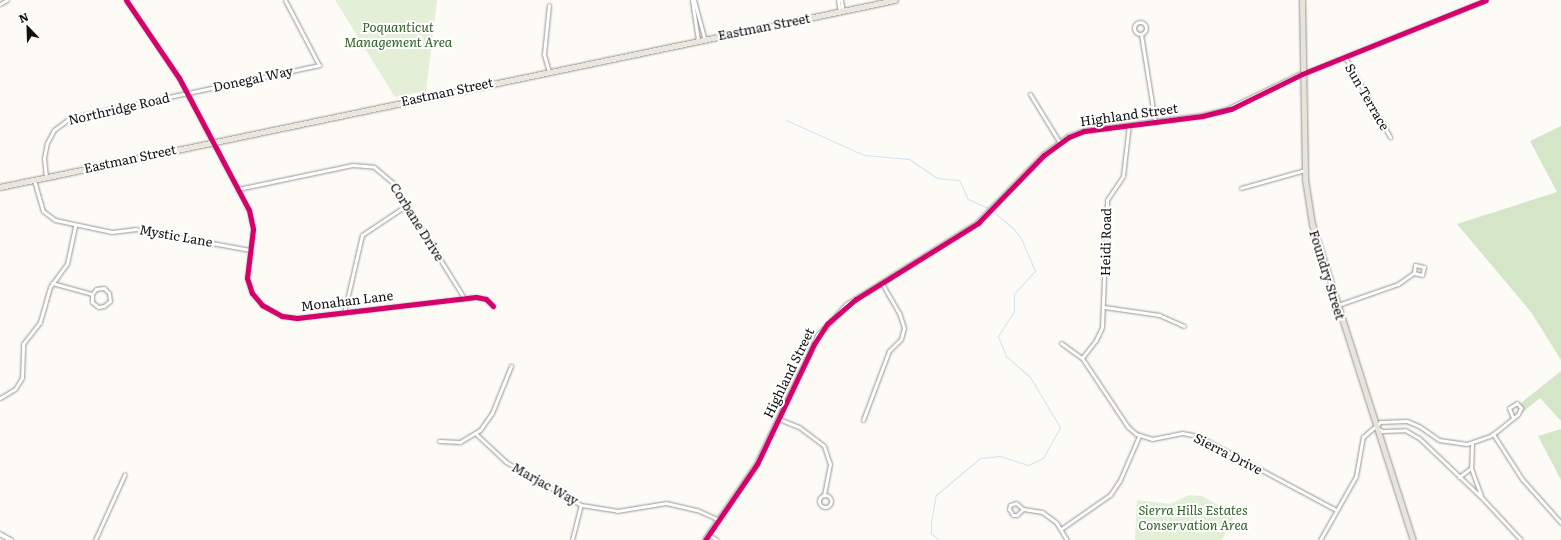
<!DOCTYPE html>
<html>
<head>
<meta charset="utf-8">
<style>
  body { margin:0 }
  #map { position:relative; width:1561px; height:540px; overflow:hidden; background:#fcfbf6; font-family:Literata,serif }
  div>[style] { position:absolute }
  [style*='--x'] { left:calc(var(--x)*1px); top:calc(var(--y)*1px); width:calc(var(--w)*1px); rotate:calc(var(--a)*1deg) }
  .green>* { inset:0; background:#e4efd8 }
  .forest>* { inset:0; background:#d5e6c8 }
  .stream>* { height:1px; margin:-0.5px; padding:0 0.5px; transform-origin:0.5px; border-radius:0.5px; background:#d1e4f1 }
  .roads { filter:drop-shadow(0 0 1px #969694) drop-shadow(0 0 1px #969694) }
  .minor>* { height:3px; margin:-1.5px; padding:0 1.5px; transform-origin:1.5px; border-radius:1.5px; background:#fffefe }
  .minor>.ring { margin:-1.5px; padding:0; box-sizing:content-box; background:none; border:3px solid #fffefe; border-radius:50% }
  .tertiary>* { height:3.5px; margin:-1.75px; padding:0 1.75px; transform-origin:1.75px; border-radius:1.75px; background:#fffefe }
  .primary>* { height:4.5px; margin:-2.25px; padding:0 2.25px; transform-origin:2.25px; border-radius:2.25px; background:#eae8dc }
  .trunk>* { height:5px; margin:-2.5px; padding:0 2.5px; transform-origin:2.5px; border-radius:2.5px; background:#e9e4da }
  .cycleway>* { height:5px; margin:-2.5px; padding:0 2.5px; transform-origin:2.5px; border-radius:2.5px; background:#d6006c }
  span { translate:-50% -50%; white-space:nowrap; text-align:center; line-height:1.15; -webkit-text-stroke:4px #fff; paint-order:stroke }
  .street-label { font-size:13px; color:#101010 }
  .park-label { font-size:13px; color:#2f6027; font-style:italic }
  .north { position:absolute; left:8px; top:8px; width:40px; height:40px; -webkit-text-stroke:3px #fff; paint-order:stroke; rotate:337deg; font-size:11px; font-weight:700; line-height:16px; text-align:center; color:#101010 }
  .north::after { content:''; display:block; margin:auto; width:14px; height:18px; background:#101010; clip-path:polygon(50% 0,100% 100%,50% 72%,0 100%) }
</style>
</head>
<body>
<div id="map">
  <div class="green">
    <i style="clip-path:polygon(335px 0,437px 0,426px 91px,395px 97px)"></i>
    <i style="clip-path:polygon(1189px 495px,1202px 496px,1235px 515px,1222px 540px,1135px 540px,1137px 500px,1170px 504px)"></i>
  </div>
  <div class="forest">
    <i style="clip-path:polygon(1561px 126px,1561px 360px,1531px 312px,1457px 224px,1557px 192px,1530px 141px)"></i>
    <i style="clip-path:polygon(1561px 371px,1561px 421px,1540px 398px,1522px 413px,1521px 403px)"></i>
    <i style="clip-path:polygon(1561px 429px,1561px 480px,1538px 436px)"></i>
  </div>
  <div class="stream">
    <i style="--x:786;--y:120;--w:85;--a:24.2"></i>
    <i style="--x:864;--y:155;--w:45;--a:5.1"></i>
    <i style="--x:909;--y:159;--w:34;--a:34"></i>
    <i style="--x:937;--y:178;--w:22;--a:5"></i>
    <i style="--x:959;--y:180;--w:21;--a:65"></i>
    <i style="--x:968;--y:199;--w:22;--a:24"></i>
    <i style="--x:939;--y:540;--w:11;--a:-139"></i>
    <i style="--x:931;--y:533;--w:11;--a:-90"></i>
    <i style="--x:931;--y:522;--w:27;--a:-80"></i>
    <i style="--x:936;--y:495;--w:57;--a:-40.1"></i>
    <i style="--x:980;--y:458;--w:20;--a:-6"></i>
    <i style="--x:1000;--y:456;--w:29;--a:18"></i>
    <i style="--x:1028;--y:465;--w:17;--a:-25"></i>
    <i style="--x:1043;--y:458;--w:35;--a:-61"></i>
    <i style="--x:1060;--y:427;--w:58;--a:-121"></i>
    <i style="--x:1030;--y:377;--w:32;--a:-139"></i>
    <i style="--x:1006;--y:356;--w:22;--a:-112"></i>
    <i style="--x:998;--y:336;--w:30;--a:-57"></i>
    <i style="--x:1014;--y:311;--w:17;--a:-90"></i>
    <i style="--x:1014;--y:294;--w:31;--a:-48"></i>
    <i style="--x:1035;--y:271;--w:34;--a:-113"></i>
    <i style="--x:1022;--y:240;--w:14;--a:-126"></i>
    <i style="--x:1014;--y:229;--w:25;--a:-140"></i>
  </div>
  <div class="roads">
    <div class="minor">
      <i style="--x:126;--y:0;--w:94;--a:55.8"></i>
      <i style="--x:179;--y:78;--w:149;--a:62.1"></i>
      <i style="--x:249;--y:210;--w:19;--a:78"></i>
      <i style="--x:253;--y:229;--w:49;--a:97"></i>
      <i style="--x:247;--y:278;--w:16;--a:72"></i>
      <i style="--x:252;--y:293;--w:16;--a:50"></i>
      <i style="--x:262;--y:305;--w:23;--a:29"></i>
      <i style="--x:282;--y:316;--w:15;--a:8"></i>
      <i style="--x:297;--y:318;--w:180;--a:-6.7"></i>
      <i style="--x:476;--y:297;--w:10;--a:11"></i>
      <i style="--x:486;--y:299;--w:10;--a:45"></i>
      <i style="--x:692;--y:0;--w:40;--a:81.5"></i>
      <i style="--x:694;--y:0;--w:39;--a:75"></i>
      <i style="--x:838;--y:0;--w:12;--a:81"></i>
      <i style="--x:841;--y:0;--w:11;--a:80"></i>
      <i style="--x:0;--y:4;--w:8;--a:-30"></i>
      <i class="ring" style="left:1134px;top:22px;width:9px;height:9px"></i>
      <i style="--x:1141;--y:34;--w:88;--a:80.9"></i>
      <i style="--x:1345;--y:57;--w:92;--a:60.6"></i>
      <i style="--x:549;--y:72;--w:19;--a:-106"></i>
      <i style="--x:544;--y:54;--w:49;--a:-84.2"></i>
      <i style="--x:1302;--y:74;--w:198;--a:-21.9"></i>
      <i style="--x:1030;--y:94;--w:57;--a:58.5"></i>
      <i style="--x:46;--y:177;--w:19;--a:-96"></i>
      <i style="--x:44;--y:158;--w:15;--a:-79"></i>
      <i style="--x:47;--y:143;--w:15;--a:-62"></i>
      <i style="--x:54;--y:130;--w:20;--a:-37"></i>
      <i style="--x:70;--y:118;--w:255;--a:-12"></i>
      <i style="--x:319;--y:65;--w:73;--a:-117.6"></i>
      <i style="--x:34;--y:180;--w:32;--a:74"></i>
      <i style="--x:43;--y:211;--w:15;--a:37"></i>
      <i style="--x:55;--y:220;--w:58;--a:11.9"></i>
      <i style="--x:112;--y:232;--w:23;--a:-7"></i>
      <i style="--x:135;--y:229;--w:117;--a:10.3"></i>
      <i style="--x:1241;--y:188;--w:66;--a:-15.7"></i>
      <i style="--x:238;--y:189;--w:117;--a:-11.8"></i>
      <i style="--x:353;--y:165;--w:21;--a:5"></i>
      <i style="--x:374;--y:167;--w:25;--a:40"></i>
      <i style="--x:393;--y:183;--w:135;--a:58.3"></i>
      <i style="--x:52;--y:283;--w:41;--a:15.4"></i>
      <i style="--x:92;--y:294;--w:6;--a:-51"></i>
      <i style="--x:96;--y:289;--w:8;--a:-7"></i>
      <i style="--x:104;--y:288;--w:7;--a:45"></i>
      <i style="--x:109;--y:293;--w:8;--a:83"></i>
      <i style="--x:110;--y:301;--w:8;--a:140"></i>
      <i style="--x:104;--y:306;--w:6;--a:171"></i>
      <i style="--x:98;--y:307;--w:8;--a:-140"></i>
      <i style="--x:92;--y:302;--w:8;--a:-90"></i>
      <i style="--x:1338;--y:305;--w:64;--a:-19.3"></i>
      <i style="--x:1398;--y:284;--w:19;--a:-35"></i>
      <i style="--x:1414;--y:273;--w:8;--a:-83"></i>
      <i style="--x:1415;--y:265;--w:9;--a:13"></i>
      <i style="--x:1424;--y:267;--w:8;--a:104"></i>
      <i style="--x:1422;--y:275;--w:8;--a:-166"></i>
      <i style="--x:1104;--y:307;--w:56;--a:8.3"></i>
      <i style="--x:1159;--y:315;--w:27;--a:24"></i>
      <i style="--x:344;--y:313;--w:80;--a:-77"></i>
      <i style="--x:362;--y:235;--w:54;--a:-33.7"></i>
      <i style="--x:1061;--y:343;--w:26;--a:36"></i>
      <i style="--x:1082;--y:358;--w:83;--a:56.3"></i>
      <i style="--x:1128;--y:427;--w:11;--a:41"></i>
      <i style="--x:1136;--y:434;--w:17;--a:17"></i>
      <i style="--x:1152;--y:439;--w:31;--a:-11"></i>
      <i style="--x:1182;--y:433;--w:16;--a:11"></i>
      <i style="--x:1198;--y:436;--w:157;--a:28.2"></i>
      <i style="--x:1082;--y:358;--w:23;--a:-52"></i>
      <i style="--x:1096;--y:340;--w:14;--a:-65"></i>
      <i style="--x:1102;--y:327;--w:127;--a:-87.7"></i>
      <i style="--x:1107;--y:200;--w:29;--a:-56"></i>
      <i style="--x:1123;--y:176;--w:52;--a:-83.4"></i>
      <i style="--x:0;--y:398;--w:17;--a:-31"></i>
      <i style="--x:15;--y:389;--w:13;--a:-58"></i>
      <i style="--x:22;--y:378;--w:34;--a:-88"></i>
      <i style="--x:23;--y:344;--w:28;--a:-52"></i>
      <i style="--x:40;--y:322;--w:36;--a:-74"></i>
      <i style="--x:50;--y:287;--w:29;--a:-54"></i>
      <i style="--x:67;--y:264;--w:40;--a:-78"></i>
      <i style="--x:779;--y:419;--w:22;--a:22"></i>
      <i style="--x:799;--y:427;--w:31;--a:37"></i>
      <i style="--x:824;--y:446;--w:19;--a:72"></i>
      <i style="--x:830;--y:464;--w:32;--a:101"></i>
      <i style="--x:863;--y:420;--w:74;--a:-69.4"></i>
      <i style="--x:889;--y:351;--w:17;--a:-45"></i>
      <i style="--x:901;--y:339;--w:11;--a:-75"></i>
      <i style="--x:904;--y:328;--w:16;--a:-108"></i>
      <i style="--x:899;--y:313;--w:34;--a:-120"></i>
      <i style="--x:1377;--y:428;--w:6;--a:31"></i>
      <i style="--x:1382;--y:431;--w:23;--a:-2"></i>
      <i style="--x:1405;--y:430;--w:16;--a:30"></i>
      <i style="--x:1419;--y:438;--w:88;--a:43.6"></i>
      <i style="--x:1483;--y:499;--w:56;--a:47.2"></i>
      <i style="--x:476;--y:434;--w:41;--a:43"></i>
      <i style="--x:506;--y:462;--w:86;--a:29.8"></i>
      <i style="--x:581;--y:505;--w:36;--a:9"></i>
      <i style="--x:617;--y:511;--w:50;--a:-9.3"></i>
      <i style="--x:666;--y:503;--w:32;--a:13"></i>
      <i style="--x:697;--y:510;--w:24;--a:24"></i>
      <i style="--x:1493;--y:434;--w:54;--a:57.2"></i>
      <i style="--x:1522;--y:479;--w:59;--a:48.4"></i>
      <i style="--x:439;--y:441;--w:21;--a:3"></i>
      <i style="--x:460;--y:442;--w:23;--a:-31"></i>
      <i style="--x:480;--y:430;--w:21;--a:-55"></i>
      <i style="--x:492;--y:413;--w:51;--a:-68"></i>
      <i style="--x:1472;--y:444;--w:24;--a:92"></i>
      <i style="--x:1471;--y:468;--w:30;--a:70"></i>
      <i style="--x:1459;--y:477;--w:15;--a:-37"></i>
      <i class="ring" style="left:819px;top:495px;width:9px;height:9px"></i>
      <i style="--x:1023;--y:509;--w:8;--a:135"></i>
      <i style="--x:1017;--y:515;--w:4;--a:180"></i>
      <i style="--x:1013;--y:515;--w:7;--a:-124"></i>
      <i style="--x:1009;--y:509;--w:4;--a:-76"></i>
      <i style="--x:1010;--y:505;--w:6;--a:-18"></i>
      <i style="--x:1016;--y:503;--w:9;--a:41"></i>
      <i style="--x:1023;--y:509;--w:19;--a:9"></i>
      <i style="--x:1042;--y:512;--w:17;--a:36"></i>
      <i style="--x:1056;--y:522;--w:21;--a:59"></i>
      <i style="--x:1061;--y:529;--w:60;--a:-34.8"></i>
      <i style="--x:1110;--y:495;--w:18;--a:-56"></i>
      <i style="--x:1120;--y:480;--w:48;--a:-66.6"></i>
      <i style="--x:709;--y:535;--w:9;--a:32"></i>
      <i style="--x:95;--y:540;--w:72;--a:-65.6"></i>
      <i style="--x:572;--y:540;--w:36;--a:-76"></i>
      <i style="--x:1320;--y:540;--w:73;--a:-60.6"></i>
      <i style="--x:1356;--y:476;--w:40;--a:-80"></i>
      <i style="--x:1363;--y:437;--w:23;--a:-41"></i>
      <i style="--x:1380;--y:422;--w:27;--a:-2"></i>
      <i style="--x:1407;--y:421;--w:13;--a:23"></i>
      <i style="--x:1419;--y:426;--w:24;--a:35"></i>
      <i style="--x:1439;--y:440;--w:28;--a:8"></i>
      <i style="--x:1467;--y:444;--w:24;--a:-19"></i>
      <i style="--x:1490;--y:436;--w:7;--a:-34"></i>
      <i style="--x:1496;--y:432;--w:28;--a:-39"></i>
      <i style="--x:1518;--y:414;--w:7;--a:-63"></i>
      <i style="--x:1521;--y:408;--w:6;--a:-129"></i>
      <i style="--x:1517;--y:403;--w:9;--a:148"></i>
      <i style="--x:1509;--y:408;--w:11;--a:68"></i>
    </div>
    <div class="tertiary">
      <i style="--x:0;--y:534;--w:13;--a:29"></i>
      <i style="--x:705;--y:540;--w:92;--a:-55.6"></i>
      <i style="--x:757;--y:464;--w:142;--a:-64.5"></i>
      <i style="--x:818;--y:336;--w:42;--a:-46.9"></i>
      <i style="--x:847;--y:305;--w:155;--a:-32"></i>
      <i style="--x:978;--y:223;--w:95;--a:-45.9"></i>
      <i style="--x:1044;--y:155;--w:31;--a:-36"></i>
      <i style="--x:1069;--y:137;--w:16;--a:-22"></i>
      <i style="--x:1084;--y:131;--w:119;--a:-7.2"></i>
      <i style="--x:1202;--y:116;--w:26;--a:-13"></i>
      <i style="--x:1227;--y:110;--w:83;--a:-25.6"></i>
    </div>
    <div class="primary">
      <i style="--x:0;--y:187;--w:914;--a:-11.8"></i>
    </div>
    <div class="trunk">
      <i style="--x:1302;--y:0;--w:179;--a:89"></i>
      <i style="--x:1305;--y:179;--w:46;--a:81.2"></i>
      <i style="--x:1312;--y:224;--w:332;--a:72.3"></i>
    </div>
  </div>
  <div class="cycleway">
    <i style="--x:126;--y:0;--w:94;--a:55.8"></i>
    <i style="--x:179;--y:78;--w:149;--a:62.1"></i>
    <i style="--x:249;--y:210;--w:19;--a:78"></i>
    <i style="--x:253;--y:229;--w:49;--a:97"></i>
    <i style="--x:247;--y:278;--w:16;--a:72"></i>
    <i style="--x:252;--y:293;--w:16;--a:50"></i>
    <i style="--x:262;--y:305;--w:23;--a:29"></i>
    <i style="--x:282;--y:316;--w:15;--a:8"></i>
    <i style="--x:297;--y:318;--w:180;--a:-6.7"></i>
    <i style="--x:476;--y:297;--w:10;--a:11"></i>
    <i style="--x:486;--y:299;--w:10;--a:45"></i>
    <i style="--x:705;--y:540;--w:92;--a:-55.6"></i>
    <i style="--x:757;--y:464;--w:133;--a:-64.6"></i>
    <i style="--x:814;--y:344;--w:24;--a:-57"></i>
    <i style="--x:827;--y:324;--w:38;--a:-41"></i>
    <i style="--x:856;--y:299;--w:144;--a:-31.9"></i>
    <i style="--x:978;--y:223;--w:95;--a:-45.9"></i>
    <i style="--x:1044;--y:155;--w:31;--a:-36"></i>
    <i style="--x:1069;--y:137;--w:16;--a:-22"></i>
    <i style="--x:1084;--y:131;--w:119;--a:-7.2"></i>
    <i style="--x:1202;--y:116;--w:30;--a:-14"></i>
    <i style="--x:1231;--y:109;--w:79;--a:-26.2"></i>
    <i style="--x:1302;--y:74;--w:198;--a:-21.9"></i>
  </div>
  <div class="street-label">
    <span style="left:764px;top:27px;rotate:-11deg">Eastman Street</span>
    <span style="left:253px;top:79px;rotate:-12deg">Donegal Way</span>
    <span style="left:447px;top:92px;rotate:-12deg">Eastman Street</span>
    <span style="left:1367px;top:97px;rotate:60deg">Sun Terrace</span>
    <span style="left:119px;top:109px;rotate:-13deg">Northridge Road</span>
    <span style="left:1129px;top:115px;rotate:-8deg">Highland Street</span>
    <span style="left:130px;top:159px;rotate:-12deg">Eastman Street</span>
    <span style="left:417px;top:222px;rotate:58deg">Corbane Drive</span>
    <span style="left:176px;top:236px;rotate:10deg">Mystic Lane</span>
    <span style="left:1106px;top:242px;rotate:-89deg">Heidi Road</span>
    <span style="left:1327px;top:275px;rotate:73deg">Foundry Street</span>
    <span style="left:347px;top:301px;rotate:-7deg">Monahan Lane</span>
    <span style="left:789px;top:373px;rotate:-64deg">Highland Street</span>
    <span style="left:1228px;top:454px;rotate:27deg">Sierra Drive</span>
    <span style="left:545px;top:484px;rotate:29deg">Marjac Way</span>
  </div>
  <div class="park-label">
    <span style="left:398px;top:35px">Poquanticut<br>Management Area</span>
    <span style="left:1193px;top:518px">Sierra Hills Estates<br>Conservation Area</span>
  </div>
  <div class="north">N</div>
</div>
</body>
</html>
